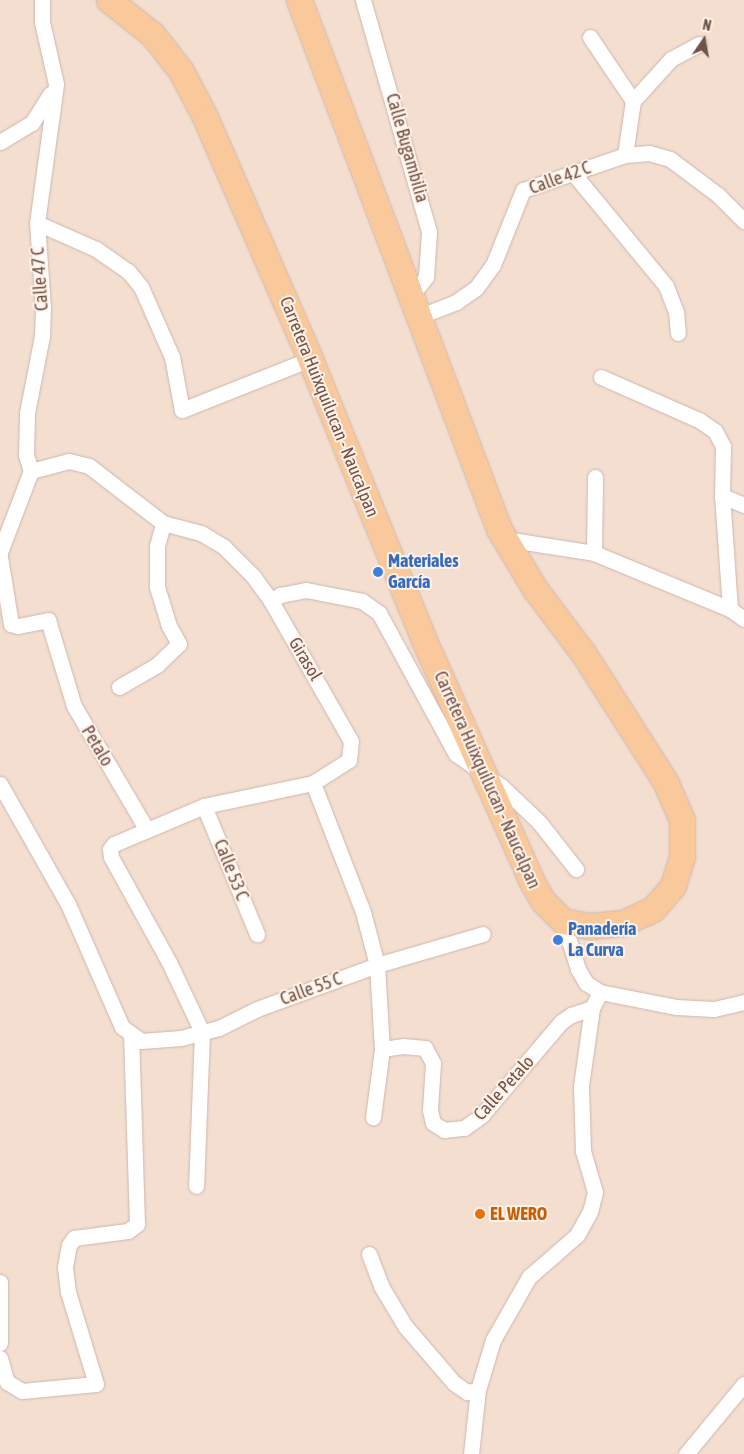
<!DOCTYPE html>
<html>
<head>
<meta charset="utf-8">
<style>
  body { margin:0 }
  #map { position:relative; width:744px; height:1454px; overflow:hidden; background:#fbede1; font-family:"Asap Condensed",sans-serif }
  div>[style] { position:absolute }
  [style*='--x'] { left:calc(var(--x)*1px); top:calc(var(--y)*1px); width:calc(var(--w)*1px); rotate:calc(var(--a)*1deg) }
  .residential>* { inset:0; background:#f3ded0 }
  .roads { filter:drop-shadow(0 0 1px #ceb6ab) drop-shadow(0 0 1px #ceb6ab) }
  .street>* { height:15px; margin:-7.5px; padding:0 7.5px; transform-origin:7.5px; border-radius:7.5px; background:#fff }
  .primary>* { height:25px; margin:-12.5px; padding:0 12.5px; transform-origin:12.5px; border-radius:12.5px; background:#f9c89b }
  .dots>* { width:14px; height:14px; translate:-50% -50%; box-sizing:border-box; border:2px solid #fff2e7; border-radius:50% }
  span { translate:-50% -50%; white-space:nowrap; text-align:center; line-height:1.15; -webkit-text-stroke:4px #fff2e7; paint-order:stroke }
  .street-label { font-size:18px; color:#725149 }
  .shop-label { font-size:18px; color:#366cbe; font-weight:700 }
  .left { translate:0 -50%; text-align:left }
  .food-label { font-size:18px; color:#c56008; font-weight:700 }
  .north { position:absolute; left:679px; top:15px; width:50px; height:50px; -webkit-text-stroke:4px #fff2e7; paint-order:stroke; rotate:12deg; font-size:14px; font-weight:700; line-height:20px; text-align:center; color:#725149 }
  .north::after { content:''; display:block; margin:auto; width:18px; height:22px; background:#725149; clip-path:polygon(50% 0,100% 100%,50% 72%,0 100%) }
</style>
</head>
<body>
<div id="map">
  <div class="residential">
    <i style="clip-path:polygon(0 0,744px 0,744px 1454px,0 1454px)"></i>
  </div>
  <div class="roads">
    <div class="street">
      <i style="--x:363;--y:0;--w:241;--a:74.1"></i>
      <i style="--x:429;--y:232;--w:45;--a:93.8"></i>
      <i style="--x:426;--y:277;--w:22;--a:129"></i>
      <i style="--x:590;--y:37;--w:77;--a:56.1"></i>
      <i style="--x:0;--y:142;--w:37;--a:-31"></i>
      <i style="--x:32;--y:123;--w:34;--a:-58"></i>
      <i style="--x:625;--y:155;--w:55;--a:-81.6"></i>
      <i style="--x:633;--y:101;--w:57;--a:-47.9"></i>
      <i style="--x:671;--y:59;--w:32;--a:-28"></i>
      <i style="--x:573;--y:173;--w:146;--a:50.5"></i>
      <i style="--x:666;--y:286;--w:28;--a:69"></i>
      <i style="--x:676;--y:312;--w:21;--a:85"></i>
      <i style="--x:37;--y:223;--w:64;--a:23.8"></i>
      <i style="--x:96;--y:249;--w:39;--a:35"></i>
      <i style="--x:128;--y:271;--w:21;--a:51"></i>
      <i style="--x:141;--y:287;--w:77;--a:66.1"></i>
      <i style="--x:172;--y:357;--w:54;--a:79.3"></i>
      <i style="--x:182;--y:410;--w:138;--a:-21.7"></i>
      <i style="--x:420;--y:316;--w:39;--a:-21"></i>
      <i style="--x:456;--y:302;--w:24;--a:-35"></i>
      <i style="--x:476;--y:288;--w:29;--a:-54"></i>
      <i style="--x:493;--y:265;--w:81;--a:-68.2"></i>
      <i style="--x:523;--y:190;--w:108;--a:-18.9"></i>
      <i style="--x:625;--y:155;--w:24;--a:-5"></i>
      <i style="--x:649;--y:153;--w:22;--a:16"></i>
      <i style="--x:670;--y:159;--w:60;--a:36.9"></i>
      <i style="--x:718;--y:195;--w:37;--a:45"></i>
      <i style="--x:601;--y:377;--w:107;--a:23.7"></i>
      <i style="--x:699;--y:420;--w:19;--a:35"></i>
      <i style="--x:715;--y:431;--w:17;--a:62"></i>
      <i style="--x:723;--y:446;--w:50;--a:91.1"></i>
      <i style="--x:31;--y:471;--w:39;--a:-15"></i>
      <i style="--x:69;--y:461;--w:21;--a:14"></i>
      <i style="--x:89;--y:466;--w:93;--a:37.6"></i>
      <i style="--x:163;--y:523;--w:39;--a:15"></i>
      <i style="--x:201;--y:533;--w:27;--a:31"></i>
      <i style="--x:224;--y:547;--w:41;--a:45"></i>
      <i style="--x:253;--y:576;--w:31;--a:54"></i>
      <i style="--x:271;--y:601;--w:161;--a:60.3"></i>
      <i style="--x:351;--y:741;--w:19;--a:96"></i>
      <i style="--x:349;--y:760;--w:43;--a:147.4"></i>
      <i style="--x:313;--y:783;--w:111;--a:168.1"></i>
      <i style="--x:204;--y:806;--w:98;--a:157.1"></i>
      <i style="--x:114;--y:844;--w:6;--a:129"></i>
      <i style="--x:110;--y:849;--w:8;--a:83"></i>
      <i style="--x:111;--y:857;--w:120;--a:61.1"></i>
      <i style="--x:169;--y:962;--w:77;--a:64.8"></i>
      <i style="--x:202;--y:1032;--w:154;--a:92.2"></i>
      <i style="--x:505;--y:539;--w:90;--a:8.9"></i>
      <i style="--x:594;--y:553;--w:147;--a:22.4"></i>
      <i style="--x:730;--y:609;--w:17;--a:36"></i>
      <i style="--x:0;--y:552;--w:87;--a:-69.1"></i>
      <i style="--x:31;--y:471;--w:17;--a:-107"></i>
      <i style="--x:26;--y:455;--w:42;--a:-88.6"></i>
      <i style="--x:27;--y:413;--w:78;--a:-79"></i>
      <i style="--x:42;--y:336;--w:28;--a:-88"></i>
      <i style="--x:43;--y:308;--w:85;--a:-94"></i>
      <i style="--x:37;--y:223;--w:140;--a:-82.2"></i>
      <i style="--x:56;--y:84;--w:64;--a:-102.7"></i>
      <i style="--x:42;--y:22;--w:22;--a:-90"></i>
      <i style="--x:594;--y:553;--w:76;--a:-89.2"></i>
      <i style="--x:0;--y:557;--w:68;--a:80.7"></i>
      <i style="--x:11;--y:624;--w:7;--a:16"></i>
      <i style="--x:18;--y:626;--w:31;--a:-11"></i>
      <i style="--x:48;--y:620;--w:90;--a:73.2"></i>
      <i style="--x:74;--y:706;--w:144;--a:59.5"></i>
      <i style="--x:271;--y:601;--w:11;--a:-34"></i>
      <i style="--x:280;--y:595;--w:26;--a:-11"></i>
      <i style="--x:306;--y:590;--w:57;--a:11.1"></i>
      <i style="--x:362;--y:601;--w:21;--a:35"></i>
      <i style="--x:379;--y:613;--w:161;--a:61.4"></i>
      <i style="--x:456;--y:754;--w:55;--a:35.4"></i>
      <i style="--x:501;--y:786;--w:52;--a:43.5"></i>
      <i style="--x:539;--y:822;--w:60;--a:51.8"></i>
      <i style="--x:730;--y:609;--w:113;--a:-94"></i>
      <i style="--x:722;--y:496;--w:24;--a:22"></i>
      <i style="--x:119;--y:687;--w:44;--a:-30.1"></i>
      <i style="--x:157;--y:665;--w:30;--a:-44"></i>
      <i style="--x:179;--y:644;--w:21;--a:-119"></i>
      <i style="--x:169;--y:626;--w:41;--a:-107.1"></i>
      <i style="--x:157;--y:587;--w:41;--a:-90"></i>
      <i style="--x:157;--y:546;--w:24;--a:-75"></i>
      <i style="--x:313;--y:783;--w:138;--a:68.8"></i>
      <i style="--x:363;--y:912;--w:55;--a:75.2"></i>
      <i style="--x:377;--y:965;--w:84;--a:86.6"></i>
      <i style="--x:382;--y:1049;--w:69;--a:97.5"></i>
      <i style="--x:0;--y:784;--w:138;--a:60.5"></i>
      <i style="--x:68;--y:904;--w:134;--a:66.3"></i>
      <i style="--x:122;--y:1027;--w:24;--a:36"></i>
      <i style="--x:141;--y:1041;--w:40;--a:-4.3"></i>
      <i style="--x:181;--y:1038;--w:39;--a:-15"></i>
      <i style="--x:219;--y:1028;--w:42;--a:-26.6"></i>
      <i style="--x:257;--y:1009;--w:128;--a:-20.1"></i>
      <i style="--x:377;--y:965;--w:110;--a:-16.3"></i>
      <i style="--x:204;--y:806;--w:139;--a:67.5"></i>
      <i style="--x:600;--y:992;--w:77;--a:11.2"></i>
      <i style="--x:676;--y:1007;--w:38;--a:3"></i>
      <i style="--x:714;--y:1009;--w:31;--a:-13"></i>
      <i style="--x:382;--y:1049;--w:21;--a:-8"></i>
      <i style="--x:403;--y:1046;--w:22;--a:5"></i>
      <i style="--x:425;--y:1048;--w:17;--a:62"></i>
      <i style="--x:433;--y:1063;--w:47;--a:93.7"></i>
      <i style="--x:430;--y:1110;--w:13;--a:77"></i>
      <i style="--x:433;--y:1123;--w:13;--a:32"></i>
      <i style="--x:444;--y:1130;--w:20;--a:-6"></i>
      <i style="--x:464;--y:1128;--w:21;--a:-35"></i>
      <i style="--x:481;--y:1116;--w:123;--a:-49.6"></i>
      <i style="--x:561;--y:1022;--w:12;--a:-35"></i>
      <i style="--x:571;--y:1015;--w:22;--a:-18"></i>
      <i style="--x:369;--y:1254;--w:34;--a:69"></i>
      <i style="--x:381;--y:1286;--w:47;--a:59"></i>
      <i style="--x:405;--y:1326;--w:75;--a:49.3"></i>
      <i style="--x:454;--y:1383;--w:16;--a:35"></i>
      <i style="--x:467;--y:1392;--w:11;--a:-10"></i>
      <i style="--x:0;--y:1282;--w:61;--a:90"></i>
      <i style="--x:0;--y:1358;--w:25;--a:74"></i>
      <i style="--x:7;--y:1382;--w:17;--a:31"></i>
      <i style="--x:22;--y:1391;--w:74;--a:-5.4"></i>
      <i style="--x:96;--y:1384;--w:96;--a:-106.9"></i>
      <i style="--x:68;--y:1292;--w:25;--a:-97"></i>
      <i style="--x:65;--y:1267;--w:22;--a:-80"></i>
      <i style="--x:69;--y:1245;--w:9;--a:-54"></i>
      <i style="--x:74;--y:1238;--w:54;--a:-7.4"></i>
      <i style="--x:128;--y:1231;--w:11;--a:-38"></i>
      <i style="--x:137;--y:1224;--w:187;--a:-91.8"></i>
      <i style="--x:471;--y:1454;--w:64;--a:-83.8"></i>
      <i style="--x:478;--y:1390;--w:52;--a:-73.3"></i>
      <i style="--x:493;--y:1340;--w:73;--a:-60.3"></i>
      <i style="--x:529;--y:1277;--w:64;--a:-41.2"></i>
      <i style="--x:577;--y:1235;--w:26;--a:-61"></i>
      <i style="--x:590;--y:1212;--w:21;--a:-76"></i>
      <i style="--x:595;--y:1192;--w:43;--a:-106.3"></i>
      <i style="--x:583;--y:1151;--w:65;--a:-91.8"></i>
      <i style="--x:581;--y:1086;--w:79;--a:-82"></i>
      <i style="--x:592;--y:1008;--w:18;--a:-63"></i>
      <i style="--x:600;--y:992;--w:17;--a:-147"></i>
      <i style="--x:586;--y:983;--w:16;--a:-120"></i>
      <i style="--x:578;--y:969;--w:50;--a:-107.4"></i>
      <i style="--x:686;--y:1454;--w:91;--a:-50.4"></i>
    </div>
    <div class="primary">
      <i style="--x:109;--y:0;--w:56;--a:38.5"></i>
      <i style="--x:153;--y:35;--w:46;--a:52.1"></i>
      <i style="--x:181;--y:71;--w:52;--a:62.4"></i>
      <i style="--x:205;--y:117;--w:264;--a:66.5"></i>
      <i style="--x:310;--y:359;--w:313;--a:67.9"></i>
      <i style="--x:428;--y:649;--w:255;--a:65.9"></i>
      <i style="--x:532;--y:882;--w:22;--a:60"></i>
      <i style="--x:543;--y:901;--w:28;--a:45"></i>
      <i style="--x:563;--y:921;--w:26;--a:11"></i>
      <i style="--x:589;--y:926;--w:34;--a:-5"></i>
      <i style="--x:623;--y:923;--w:33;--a:-25"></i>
      <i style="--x:653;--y:909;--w:30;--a:-49"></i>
      <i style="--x:673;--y:886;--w:31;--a:-73"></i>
      <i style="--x:682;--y:856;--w:36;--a:-90"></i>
      <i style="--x:682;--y:820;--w:43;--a:-113.6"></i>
      <i style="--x:665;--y:781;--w:152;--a:-122.6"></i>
      <i style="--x:583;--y:653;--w:80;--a:-126.9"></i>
      <i style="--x:535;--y:589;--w:70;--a:-121"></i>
      <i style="--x:499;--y:529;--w:566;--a:-110.71"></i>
    </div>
  </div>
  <div class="dots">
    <i style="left:378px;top:572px;background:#3f7fe0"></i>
    <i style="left:558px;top:940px;background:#3f7fe0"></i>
    <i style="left:480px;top:1214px;background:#e8710a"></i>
  </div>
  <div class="street-label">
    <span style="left:407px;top:148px;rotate:74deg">Calle Bugambilia</span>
    <span style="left:560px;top:178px;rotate:-20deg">Calle 42 C</span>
    <span style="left:40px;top:279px;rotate:-94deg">Calle 47 C</span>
    <span style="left:329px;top:407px;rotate:68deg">Carretera Huixquilucan - Naucalpan</span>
    <span style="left:305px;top:659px;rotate:59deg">Girasol</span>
    <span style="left:97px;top:746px;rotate:59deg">Petalo</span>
    <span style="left:487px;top:780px;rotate:66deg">Carretera Huixquilucan - Naucalpan</span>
    <span style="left:231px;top:870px;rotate:68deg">Calle 53 C</span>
    <span style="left:311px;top:989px;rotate:-20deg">Calle 55 C</span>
    <span style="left:504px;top:1088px;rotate:-48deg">Calle Petalo</span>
  </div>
  <div class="shop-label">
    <span class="left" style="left:388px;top:572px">Materiales<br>García</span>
    <span class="left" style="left:568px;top:940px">Panadería<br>La Curva</span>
  </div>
  <div class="food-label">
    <span class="left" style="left:490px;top:1214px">EL WERO</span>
  </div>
  <div class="north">N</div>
</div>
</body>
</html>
